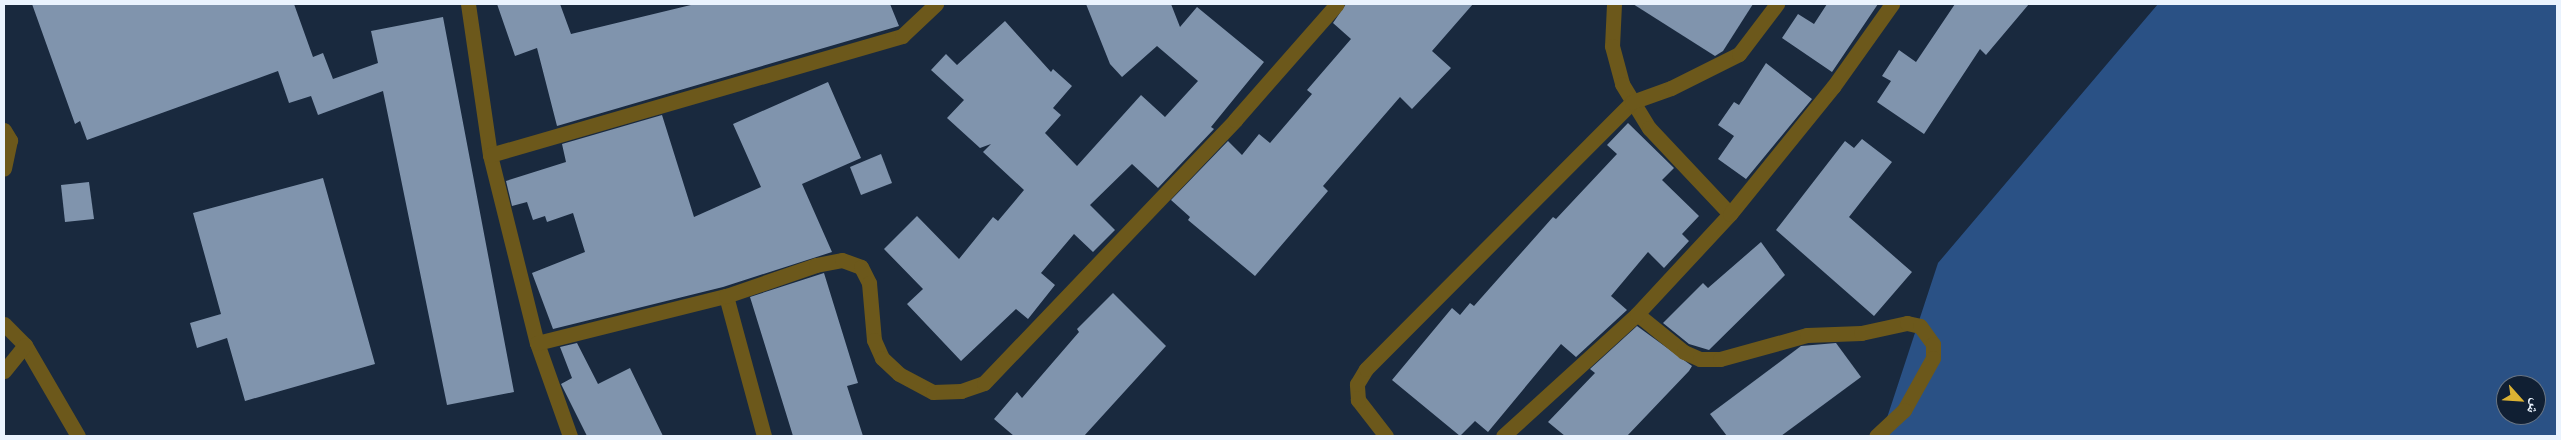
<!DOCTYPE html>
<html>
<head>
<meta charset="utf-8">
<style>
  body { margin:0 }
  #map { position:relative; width:2561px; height:440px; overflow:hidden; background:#19293e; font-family:"Fira Sans Condensed","Noto Naskh Arabic",sans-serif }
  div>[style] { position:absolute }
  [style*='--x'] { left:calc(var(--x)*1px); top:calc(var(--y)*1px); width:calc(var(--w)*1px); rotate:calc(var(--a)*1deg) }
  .green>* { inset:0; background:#2a5185 }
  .building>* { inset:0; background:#8094ad }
  .minor>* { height:15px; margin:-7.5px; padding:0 7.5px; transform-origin:7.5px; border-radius:7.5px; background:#6c581b }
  span { translate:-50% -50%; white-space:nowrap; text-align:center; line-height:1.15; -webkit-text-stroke:5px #101f33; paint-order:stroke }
  .frame { position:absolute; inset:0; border:5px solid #eaf3fe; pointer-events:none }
  .north { position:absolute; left:2496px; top:375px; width:50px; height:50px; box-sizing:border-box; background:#101f33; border:1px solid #677484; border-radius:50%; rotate:116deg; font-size:14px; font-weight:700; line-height:20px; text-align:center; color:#eaf3fe }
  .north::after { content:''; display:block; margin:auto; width:18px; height:22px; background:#dbb233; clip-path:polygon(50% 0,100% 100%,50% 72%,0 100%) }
</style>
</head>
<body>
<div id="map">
  <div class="green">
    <i style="clip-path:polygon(evenodd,2158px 4px,2557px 4px,2557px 436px,1881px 436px,1938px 263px,2158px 4px,2506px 385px,2536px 385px,2536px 415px,2506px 415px,2506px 385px)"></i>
  </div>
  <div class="building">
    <i style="clip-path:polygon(32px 4px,294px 4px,313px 57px,323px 53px,333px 79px,378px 63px,371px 31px,443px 17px,514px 392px,447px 405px,383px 91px,318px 115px,311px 96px,289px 103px,278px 71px,87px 140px,80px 121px,75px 124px)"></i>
    <i style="clip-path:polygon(497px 4px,560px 4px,571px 34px,695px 4px,890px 4px,899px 26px,557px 126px,537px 48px,515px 56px)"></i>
    <i style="clip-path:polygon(1086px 4px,1171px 4px,1180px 27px,1197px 7px,1264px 62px,1211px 127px,1214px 129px,1158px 188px,1132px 164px,1090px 205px,1115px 230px,1093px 252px,1074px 234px,1041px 273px,1055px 285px,1028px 319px,1016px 309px,961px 361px,907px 304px,923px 289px,884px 249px,917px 216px,959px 259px,993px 217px,998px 221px,1024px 190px,983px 152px,991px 144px,980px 148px,947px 118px,964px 100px,931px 70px,946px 54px,957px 65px,1005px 21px,1051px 72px,1053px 69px,1072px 86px,1053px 108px,1061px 115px,1045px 133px,1077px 166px,1141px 95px,1165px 117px,1198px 81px,1157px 46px,1122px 77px,1110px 64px)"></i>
    <i style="clip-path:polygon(1346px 4px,1473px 4px,1432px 51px,1451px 68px,1412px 109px,1400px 97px,1323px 186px,1328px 191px,1255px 276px,1188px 220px,1190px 217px,1171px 200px,1228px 141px,1242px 155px,1259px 134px,1270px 143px,1312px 94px,1307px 90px,1351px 39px,1333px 23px)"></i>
    <i style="clip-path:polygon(1633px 4px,1753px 4px,1723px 51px,1715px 56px)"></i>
    <i style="clip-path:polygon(1827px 4px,1878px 4px,1832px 72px,1782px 38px,1798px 14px,1814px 24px)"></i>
    <i style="clip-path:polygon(1955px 4px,2029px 4px,1986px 55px,1980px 49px,1924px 134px,1877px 102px,1891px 81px,1882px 76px,1899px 50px,1916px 62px)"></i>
    <i style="clip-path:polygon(1766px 63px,1812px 99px,1746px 179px,1718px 159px,1734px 136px,1718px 125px,1734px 102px,1739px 105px)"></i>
    <i style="clip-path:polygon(828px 82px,861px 158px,802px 184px,832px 252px,723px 287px,553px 329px,532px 273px,585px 252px,573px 213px,547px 222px,545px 216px,533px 220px,527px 202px,512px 206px,506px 181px,566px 162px,562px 144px,662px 115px,694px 217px,761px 187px,733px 124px)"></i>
    <i style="clip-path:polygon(1628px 123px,1674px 168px,1662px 180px,1699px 216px,1682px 234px,1689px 241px,1664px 268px,1648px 252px,1611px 296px,1627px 310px,1576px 357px,1561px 344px,1488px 432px,1475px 421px,1460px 436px,1392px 380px,1452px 308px,1460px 315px,1470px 303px,1474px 306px,1553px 217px,1556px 219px,1617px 154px,1607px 145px)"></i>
    <i style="clip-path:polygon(1862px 139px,1892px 162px,1849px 217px,1912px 272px,1874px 316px,1776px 230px,1845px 141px,1854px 148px)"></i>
    <i style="clip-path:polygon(881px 154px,892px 183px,861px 195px,850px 167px)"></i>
    <i style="clip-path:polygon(323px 178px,375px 364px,245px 401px,227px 338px,197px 348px,190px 323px,221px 314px,193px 213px)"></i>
    <i style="clip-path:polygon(89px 182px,94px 219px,65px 222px,61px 185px)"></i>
    <i style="clip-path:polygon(1761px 242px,1785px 275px,1709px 350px,1689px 344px,1663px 323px,1703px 283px,1708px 288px)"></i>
    <i style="clip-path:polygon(824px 273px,858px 383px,847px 386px,863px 436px,793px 436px,750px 297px)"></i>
    <i style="clip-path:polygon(1113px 293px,1166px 346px,1084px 436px,1014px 436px,994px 419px,1017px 392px,1022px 398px,1079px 332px,1077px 329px)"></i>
    <i style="clip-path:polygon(1637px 326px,1692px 366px,1689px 371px,1627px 436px,1565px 436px,1548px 422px,1595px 373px,1590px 369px)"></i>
    <i style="clip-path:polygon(577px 343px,598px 384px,630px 368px,663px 436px,587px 436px,561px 384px,572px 378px,560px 347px)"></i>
    <i style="clip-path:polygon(1836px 343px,1861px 377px,1781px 436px,1727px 436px,1710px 414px,1801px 346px)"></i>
  </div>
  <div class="minor">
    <i style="--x:468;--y:4;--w:153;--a:81.7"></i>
    <i style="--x:490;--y:155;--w:194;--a:76"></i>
    <i style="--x:537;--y:343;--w:99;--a:70.5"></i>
    <i style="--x:1614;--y:4;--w:42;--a:92.7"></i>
    <i style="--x:1612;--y:46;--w:39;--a:75"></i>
    <i style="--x:1622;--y:84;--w:52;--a:58.5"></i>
    <i style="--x:1649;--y:128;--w:118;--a:46.7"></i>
    <i style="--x:4;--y:130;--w:12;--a:59"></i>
    <i style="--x:10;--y:140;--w:29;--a:102"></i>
    <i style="--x:490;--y:155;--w:429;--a:-16.1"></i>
    <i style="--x:902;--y:36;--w:47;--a:-43.3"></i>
    <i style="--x:726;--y:296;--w:145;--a:74.8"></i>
    <i style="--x:1637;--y:314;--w:60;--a:39"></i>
    <i style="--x:1684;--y:352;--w:17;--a:24"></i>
    <i style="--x:1700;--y:359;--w:20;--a:0"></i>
    <i style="--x:1720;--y:359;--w:90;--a:-15.4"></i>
    <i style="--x:1807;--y:335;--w:54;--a:-2.1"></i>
    <i style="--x:1861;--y:333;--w:47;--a:-12.3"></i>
    <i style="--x:1907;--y:323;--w:13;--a:13"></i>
    <i style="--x:1920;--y:326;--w:22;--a:54"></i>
    <i style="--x:1933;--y:344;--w:14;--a:90"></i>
    <i style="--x:1933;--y:358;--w:60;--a:119.1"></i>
    <i style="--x:1904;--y:410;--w:38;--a:137"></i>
    <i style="--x:4;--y:324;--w:30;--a:45"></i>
    <i style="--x:25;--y:345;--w:105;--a:59.8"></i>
    <i style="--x:537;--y:343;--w:195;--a:-14"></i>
    <i style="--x:726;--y:296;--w:95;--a:-19"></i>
    <i style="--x:816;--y:265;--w:26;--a:-11"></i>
    <i style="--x:842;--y:260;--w:20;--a:20"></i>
    <i style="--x:861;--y:267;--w:18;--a:63"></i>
    <i style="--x:869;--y:283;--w:57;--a:85"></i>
    <i style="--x:874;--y:340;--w:20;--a:66"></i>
    <i style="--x:882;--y:358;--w:23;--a:43"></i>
    <i style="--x:899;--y:374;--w:38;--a:28"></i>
    <i style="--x:933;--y:392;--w:28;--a:-2"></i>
    <i style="--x:961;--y:391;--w:24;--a:-19"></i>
    <i style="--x:984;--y:383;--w:364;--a:-46.3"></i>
    <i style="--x:1235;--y:120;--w:154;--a:-48.7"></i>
    <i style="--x:4;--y:371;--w:33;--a:-51"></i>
    <i style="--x:1386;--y:436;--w:46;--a:-127.9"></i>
    <i style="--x:1358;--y:400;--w:16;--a:-94"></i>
    <i style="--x:1357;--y:384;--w:17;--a:-59"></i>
    <i style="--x:1366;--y:369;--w:377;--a:-45.1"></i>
    <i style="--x:1632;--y:102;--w:41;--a:-19.7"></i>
    <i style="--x:1671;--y:88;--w:76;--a:-26.6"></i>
    <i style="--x:1739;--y:54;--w:63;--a:-52.8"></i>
    <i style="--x:1503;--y:436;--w:181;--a:-42.3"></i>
    <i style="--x:1637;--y:314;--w:137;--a:-47.1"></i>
    <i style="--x:1730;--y:214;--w:164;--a:-51"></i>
    <i style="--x:1833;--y:87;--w:102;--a:-54.6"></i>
  </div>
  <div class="frame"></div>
  <div class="north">ش</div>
</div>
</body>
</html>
